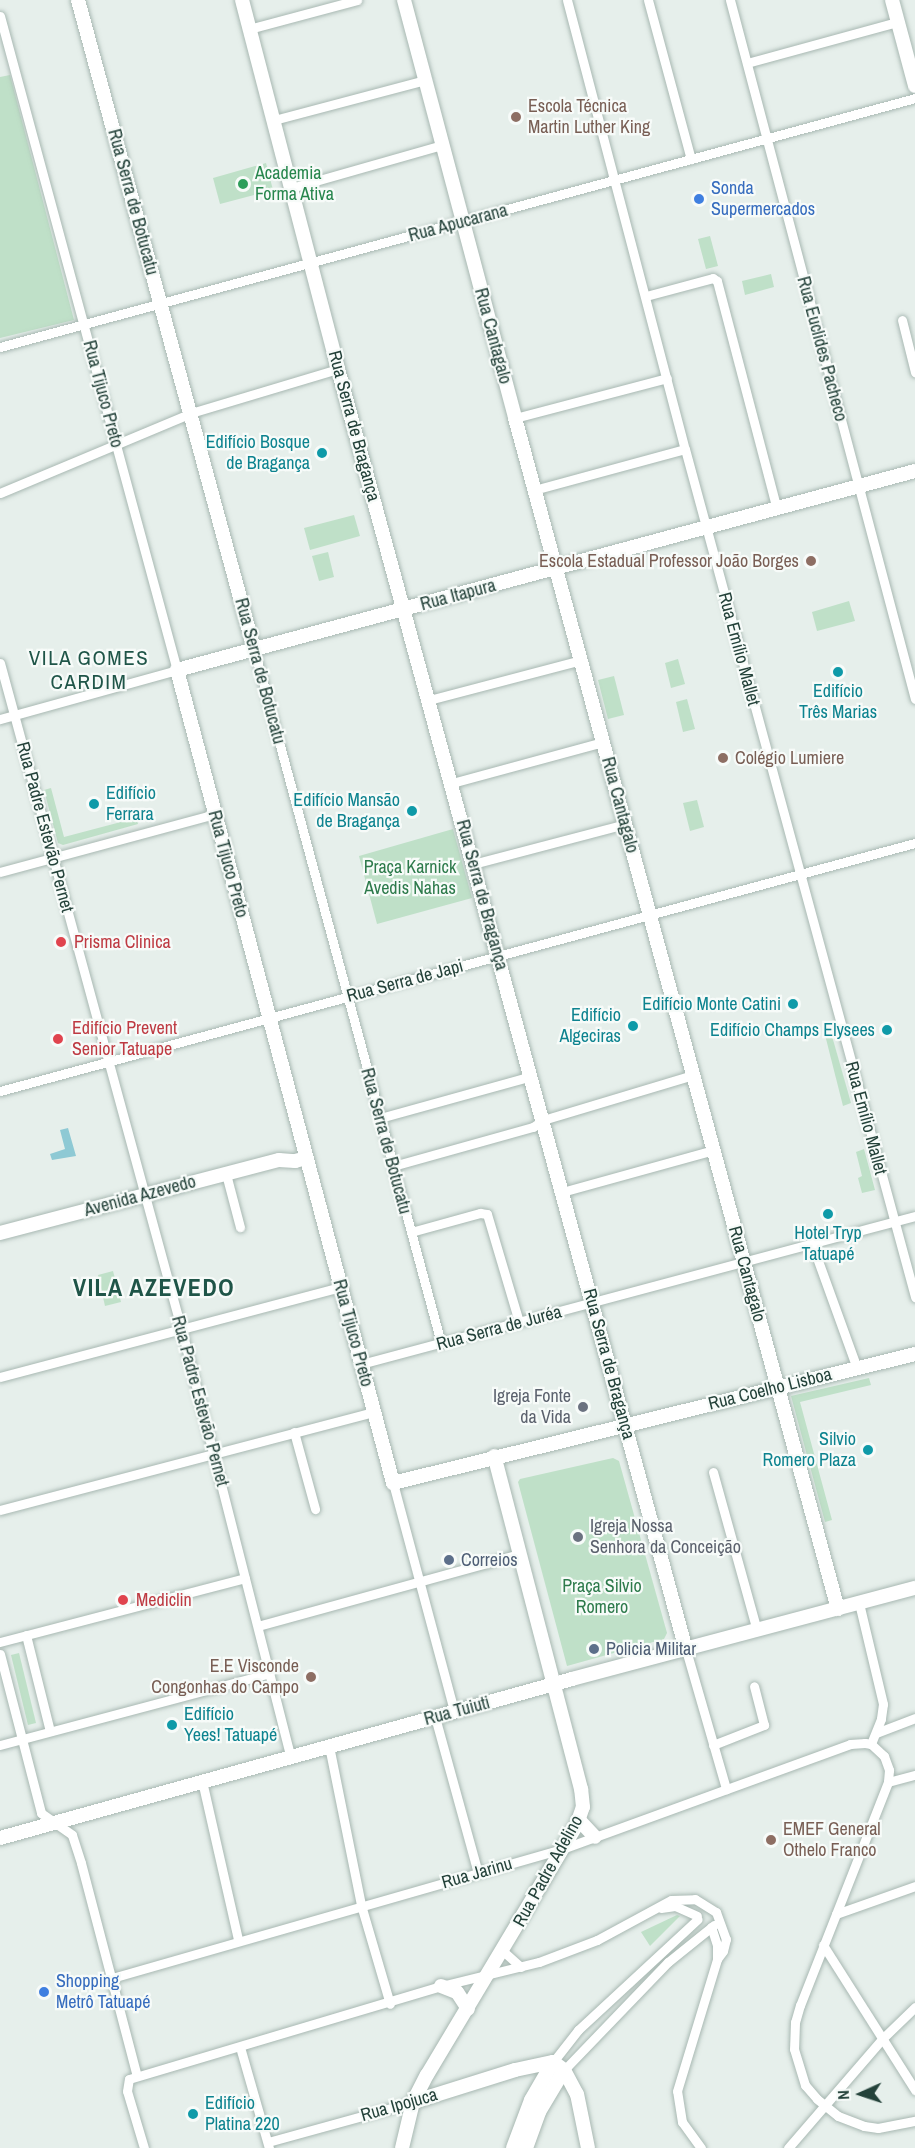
<!DOCTYPE html>
<html>
<head>
<meta charset="utf-8">
<style>
  body { margin:0 }
  #map { position:relative; width:915px; height:2148px; overflow:hidden; background:#e6efeb; font-family:"Archivo Narrow",sans-serif }
  div>[style] { position:absolute }
  [style*='--x'] { left:calc(var(--x)*1px); top:calc(var(--y)*1px); width:calc(var(--w)*1px); rotate:calc(var(--a)*1deg) }
  .green>* { inset:0; background:#bfe0c8 }
  .water>* { inset:0; background:#8ec9d4 }
  .roads { filter:drop-shadow(0 0 2px #a8b8b2) drop-shadow(0 0 2px #a8b8b2) }
  .street>* { height:9px; margin:-4.5px; padding:0 4.5px; transform-origin:4.5px; border-radius:4.5px; background:#fff }
  .secondary>* { height:14px; margin:-7px; padding:0 7px; transform-origin:7px; border-radius:7px; background:#fff }
  .dots>* { width:16px; height:16px; translate:-50% -50%; box-sizing:border-box; border:3px solid #f7fbf9; border-radius:50% }
  span { translate:-50% -50%; white-space:nowrap; text-align:center; line-height:1.15; -webkit-text-stroke:4.5px #f7fbf9; paint-order:stroke }
  .education-label { font-size:18px; color:#785e54 }
  .left { translate:0 -50%; text-align:left }
  .right { translate:-100% -50%; text-align:right }
  .leisure-label { font-size:18px; color:#27864d }
  .shop-label { font-size:18px; color:#366cbe }
  .street-label { font-size:18px; color:#24423a }
  .culture-label { font-size:18px; color:#0d838f }
  .park-label { font-size:18px; color:#2d7a4b }
  .health-label { font-size:18px; color:#be3a42 }
  .worship-label { font-size:18px; color:#5b616d }
  .service-label { font-size:18px; color:#4e5e75 }
  .quarter-label { font-size:21px; color:#1f5548; letter-spacing:1.5px }
  .district-label { font-size:24px; color:#1f5548; font-weight:700; letter-spacing:1.5px }
  .north { position:absolute; left:831px; top:2064px; width:60px; height:60px; -webkit-text-stroke:4px #f7fbf9; paint-order:stroke; rotate:267deg; font-size:16px; font-weight:700; line-height:24px; text-align:center; color:#24423a }
  .north::after { content:''; display:block; margin:auto; width:21px; height:27px; background:#24423a; clip-path:polygon(50% 0,100% 100%,50% 72%,0 100%) }
</style>
</head>
<body>
<div id="map">
  <div class="green">
    <i style="clip-path:polygon(10px 75px,74px 320px,0 338px,0 77px)"></i>
    <i style="clip-path:polygon(266px 163px,273px 190px,220px 204px,213px 178px)"></i>
    <i style="clip-path:polygon(710px 236px,718px 266px,706px 269px,698px 239px)"></i>
    <i style="clip-path:polygon(771px 274px,774px 287px,745px 295px,742px 281px)"></i>
    <i style="clip-path:polygon(354px 515px,360px 536px,310px 550px,304px 528px)"></i>
    <i style="clip-path:polygon(328px 552px,334px 577px,319px 581px,312px 556px)"></i>
    <i style="clip-path:polygon(849px 601px,855px 621px,817px 631px,812px 612px)"></i>
    <i style="clip-path:polygon(678px 659px,685px 684px,671px 688px,665px 663px)"></i>
    <i style="clip-path:polygon(614px 676px,624px 715px,608px 719px,598px 680px)"></i>
    <i style="clip-path:polygon(687px 699px,695px 729px,683px 732px,676px 702px)"></i>
    <i style="clip-path:polygon(51px 788px,64px 837px,136px 818px,138px 824px,63px 845px,58px 843px,44px 790px)"></i>
    <i style="clip-path:polygon(697px 800px,704px 827px,690px 831px,683px 803px)"></i>
    <i style="clip-path:polygon(453px 829px,472px 898px,377px 924px,359px 856px)"></i>
    <i style="clip-path:polygon(830px 1029px,851px 1103px,843px 1106px,824px 1031px)"></i>
    <i style="clip-path:polygon(864px 1149px,875px 1190px,862px 1193px,858px 1178px,862px 1176px,856px 1152px)"></i>
    <i style="clip-path:polygon(113px 1271px,121px 1302px,105px 1306px,98px 1275px)"></i>
    <i style="clip-path:polygon(869px 1378px,871px 1385px,800px 1402px,832px 1520px,825px 1522px,791px 1396px)"></i>
    <i style="clip-path:polygon(613px 1458px,619px 1461px,667px 1633px,664px 1639px,567px 1666px,518px 1482px,520px 1479px)"></i>
    <i style="clip-path:polygon(19px 1653px,36px 1723px,28px 1725px,11px 1655px)"></i>
    <i style="clip-path:polygon(677px 1915px,680px 1916px,650px 1946px,641px 1932px)"></i>
  </div>
  <div class="water">
    <i style="clip-path:polygon(68px 1128px,76px 1156px,52px 1160px,50px 1154px,65px 1149px,60px 1130px)"></i>
  </div>
  <div class="roads">
    <div class="street">
      <i style="--x:567;--y:0;--w:464;--a:75.3"></i>
      <i style="--x:685;--y:449;--w:879;--a:74.82"></i>
      <i style="--x:648;--y:0;--w:165;--a:74.9"></i>
      <i style="--x:730;--y:0;--w:723;--a:75.18"></i>
      <i style="--x:0;--y:16;--w:678;--a:74.86"></i>
      <i style="--x:177;--y:670;--w:184;--a:164.5"></i>
      <i style="--x:249;--y:29;--w:112;--a:-15"></i>
      <i style="--x:747;--y:63;--w:156;--a:-15.3"></i>
      <i style="--x:274;--y:120;--w:156;--a:-14.8"></i>
      <i style="--x:291;--y:188;--w:157;--a:-15.9"></i>
      <i style="--x:646;--y:296;--w:69;--a:-15"></i>
      <i style="--x:713;--y:278;--w:5;--a:37"></i>
      <i style="--x:717;--y:281;--w:236;--a:75.3"></i>
      <i style="--x:902;--y:320;--w:54;--a:76"></i>
      <i style="--x:0;--y:347;--w:948;--a:-15.22"></i>
      <i style="--x:515;--y:418;--w:157;--a:-14.7"></i>
      <i style="--x:534;--y:490;--w:156;--a:-15.2"></i>
      <i style="--x:0;--y:493;--w:207;--a:-22.7"></i>
      <i style="--x:191;--y:413;--w:153;--a:-16.7"></i>
      <i style="--x:254;--y:649;--w:719;--a:74.92"></i>
      <i style="--x:0;--y:663;--w:701;--a:74.77"></i>
      <i style="--x:184;--y:1339;--w:432;--a:75.7"></i>
      <i style="--x:429;--y:700;--w:157;--a:-14.7"></i>
      <i style="--x:452;--y:783;--w:156;--a:-15.2"></i>
      <i style="--x:473;--y:864;--w:157;--a:-14.7"></i>
      <i style="--x:0;--y:872;--w:223;--a:-15.1"></i>
      <i style="--x:0;--y:1091;--w:948;--a:-15.17"></i>
      <i style="--x:380;--y:1118;--w:157;--a:-15.5"></i>
      <i style="--x:393;--y:1166;--w:145;--a:-15.6"></i>
      <i style="--x:533;--y:1127;--w:12;--a:-35"></i>
      <i style="--x:543;--y:1120;--w:157;--a:-16.7"></i>
      <i style="--x:226;--y:1174;--w:55;--a:75.2"></i>
      <i style="--x:562;--y:1192;--w:157;--a:-15.5"></i>
      <i style="--x:411;--y:1232;--w:72;--a:-15.4"></i>
      <i style="--x:480;--y:1213;--w:7;--a:8"></i>
      <i style="--x:487;--y:1214;--w:113;--a:73.5"></i>
      <i style="--x:812;--y:1244;--w:132;--a:70.1"></i>
      <i style="--x:361;--y:1364;--w:573;--a:-14.96"></i>
      <i style="--x:0;--y:1377;--w:353;--a:-14.8"></i>
      <i style="--x:294;--y:1432;--w:80;--a:74.7"></i>
      <i style="--x:713;--y:1472;--w:165;--a:74.5"></i>
      <i style="--x:393;--y:1483;--w:236;--a:75"></i>
      <i style="--x:0;--y:1510;--w:387;--a:-14.7"></i>
      <i style="--x:859;--y:1603;--w:104;--a:76.6"></i>
      <i style="--x:883;--y:1704;--w:15;--a:98"></i>
      <i style="--x:881;--y:1719;--w:27;--a:112"></i>
      <i style="--x:258;--y:1626;--w:271;--a:-15.4"></i>
      <i style="--x:26;--y:1635;--w:99;--a:76"></i>
      <i style="--x:0;--y:1642;--w:253;--a:-14.6"></i>
      <i style="--x:686;--y:1650;--w:145;--a:73.9"></i>
      <i style="--x:0;--y:1654;--w:164;--a:75.5"></i>
      <i style="--x:41;--y:1813;--w:38;--a:35"></i>
      <i style="--x:72;--y:1835;--w:29;--a:72"></i>
      <i style="--x:81;--y:1863;--w:220;--a:75.3"></i>
      <i style="--x:435;--y:1717;--w:162;--a:74.6"></i>
      <i style="--x:876;--y:1733;--w:42;--a:-21"></i>
      <i style="--x:0;--y:1745;--w:279;--a:-14.9"></i>
      <i style="--x:713;--y:1745;--w:55;--a:-21.4"></i>
      <i style="--x:764;--y:1725;--w:40;--a:-104.4"></i>
      <i style="--x:329;--y:1746;--w:162;--a:78.6"></i>
      <i style="--x:361;--y:1905;--w:103;--a:73.7"></i>
      <i style="--x:202;--y:1781;--w:163;--a:77.2"></i>
      <i style="--x:888;--y:1782;--w:28;--a:-15"></i>
      <i style="--x:661;--y:1908;--w:14;--a:-8"></i>
      <i style="--x:675;--y:1906;--w:24;--a:24"></i>
      <i style="--x:836;--y:1914;--w:84;--a:-19.5"></i>
      <i style="--x:823;--y:1945;--w:172;--a:57.6"></i>
      <i style="--x:503;--y:1951;--w:24;--a:42"></i>
      <i style="--x:112;--y:1978;--w:468;--a:-16"></i>
      <i style="--x:562;--y:1849;--w:307;--a:-20"></i>
      <i style="--x:850;--y:1744;--w:15;--a:-4"></i>
      <i style="--x:865;--y:1743;--w:6;--a:9"></i>
      <i style="--x:871;--y:1744;--w:18;--a:43"></i>
      <i style="--x:884;--y:1756;--w:15;--a:70"></i>
      <i style="--x:889;--y:1770;--w:12;--a:95"></i>
      <i style="--x:888;--y:1782;--w:240;--a:111.5"></i>
      <i style="--x:800;--y:2005;--w:18;--a:106"></i>
      <i style="--x:795;--y:2022;--w:27;--a:92"></i>
      <i style="--x:794;--y:2049;--w:38;--a:73"></i>
      <i style="--x:805;--y:2085;--w:18;--a:49"></i>
      <i style="--x:817;--y:2099;--w:27;--a:39"></i>
      <i style="--x:838;--y:2116;--w:28;--a:21"></i>
      <i style="--x:864;--y:2126;--w:14;--a:8"></i>
      <i style="--x:878;--y:2128;--w:38;--a:-11"></i>
      <i style="--x:240;--y:2047;--w:105;--a:74"></i>
      <i style="--x:553;--y:2062;--w:41;--a:-52"></i>
      <i style="--x:578;--y:2030;--w:163;--a:-42.8"></i>
      <i style="--x:564;--y:2070;--w:150;--a:-46.1"></i>
      <i style="--x:668;--y:1962;--w:59;--a:-38.8"></i>
      <i style="--x:268;--y:2142;--w:150;--a:-15.4"></i>
      <i style="--x:144;--y:2148;--w:59;--a:-106.6"></i>
      <i style="--x:127;--y:2091;--w:12;--a:-81"></i>
      <i style="--x:129;--y:2079;--w:326;--a:-16.6"></i>
      <i style="--x:441;--y:1986;--w:101;--a:-13.8"></i>
      <i style="--x:539;--y:1962;--w:62;--a:-20.8"></i>
      <i style="--x:597;--y:1940;--w:84;--a:-28.4"></i>
      <i style="--x:671;--y:1900;--w:24;--a:-2"></i>
      <i style="--x:695;--y:1899;--w:25;--a:32"></i>
      <i style="--x:716;--y:1912;--w:29;--a:70"></i>
      <i style="--x:726;--y:1939;--w:12;--a:104"></i>
      <i style="--x:723;--y:1951;--w:10;--a:127"></i>
      <i style="--x:701;--y:2148;--w:32;--a:-126"></i>
      <i style="--x:682;--y:2122;--w:31;--a:-99"></i>
      <i style="--x:677;--y:2091;--w:138;--a:-73.1"></i>
      <i style="--x:717;--y:1959;--w:14;--a:-90"></i>
      <i style="--x:717;--y:1945;--w:19;--a:-108"></i>
      <i style="--x:788;--y:2148;--w:144;--a:-49.2"></i>
      <i style="--x:882;--y:2039;--w:46;--a:-44.1"></i>
    </div>
    <div class="secondary">
      <i style="--x:78;--y:0;--w:672;--a:74.83"></i>
      <i style="--x:242;--y:0;--w:381;--a:75.4"></i>
      <i style="--x:338;--y:369;--w:1327;--a:74.8"></i>
      <i style="--x:404;--y:0;--w:432;--a:75.1"></i>
      <i style="--x:515;--y:418;--w:1234;--a:74.83"></i>
      <i style="--x:892;--y:0;--w:89;--a:75"></i>
      <i style="--x:915;--y:471;--w:764;--a:164.91"></i>
      <i style="--x:177;--y:670;--w:841;--a:75.12"></i>
      <i style="--x:393;--y:1483;--w:538;--a:-13.88"></i>
      <i style="--x:0;--y:1233;--w:288;--a:-14.7"></i>
      <i style="--x:279;--y:1160;--w:16;--a:4"></i>
      <i style="--x:295;--y:1161;--w:11;--a:-15"></i>
      <i style="--x:579;--y:1820;--w:23;--a:47"></i>
      <i style="--x:0;--y:1838;--w:594;--a:-15.53"></i>
      <i style="--x:572;--y:1679;--w:355;--a:-14.9"></i>
      <i style="--x:441;--y:1986;--w:17;--a:21"></i>
      <i style="--x:457;--y:1992;--w:20;--a:57"></i>
      <i style="--x:553;--y:2062;--w:14;--a:36"></i>
      <i style="--x:564;--y:2070;--w:27;--a:62"></i>
      <i style="--x:577;--y:2094;--w:55;--a:78.5"></i>
      <i style="--x:413;--y:2102;--w:107;--a:-17.4"></i>
      <i style="--x:515;--y:2070;--w:39;--a:-12"></i>
      <i style="--x:402;--y:2148;--w:47;--a:-76.6"></i>
      <i style="--x:413;--y:2102;--w:30;--a:-63"></i>
      <i style="--x:427;--y:2075;--w:292;--a:-59.1"></i>
      <i style="--x:577;--y:1824;--w:18;--a:-71"></i>
      <i style="--x:583;--y:1807;--w:18;--a:-96"></i>
      <i style="--x:581;--y:1789;--w:344;--a:-104.6"></i>
      <i style="--x:513;--y:2148;--w:51;--a:-69.4"></i>
      <i style="--x:531;--y:2100;--w:44;--a:-59.9"></i>
      <i style="--x:526;--y:2148;--w:38;--a:-70"></i>
      <i style="--x:539;--y:2112;--w:49;--a:-59.2"></i>
    </div>
  </div>
  <div class="dots">
    <i style="left:516px;top:117px;background:#8d6e63"></i>
    <i style="left:243px;top:184px;background:#2e9e5b"></i>
    <i style="left:699px;top:199px;background:#3f7fe0"></i>
    <i style="left:322px;top:453px;background:#0f9aa8"></i>
    <i style="left:811px;top:561px;background:#8d6e63"></i>
    <i style="left:838px;top:672px;background:#0f9aa8"></i>
    <i style="left:723px;top:758px;background:#8d6e63"></i>
    <i style="left:94px;top:804px;background:#0f9aa8"></i>
    <i style="left:412px;top:811px;background:#0f9aa8"></i>
    <i style="left:61px;top:942px;background:#e0444e"></i>
    <i style="left:793px;top:1004px;background:#0f9aa8"></i>
    <i style="left:633px;top:1026px;background:#0f9aa8"></i>
    <i style="left:887px;top:1030px;background:#0f9aa8"></i>
    <i style="left:58px;top:1039px;background:#e0444e"></i>
    <i style="left:828px;top:1214px;background:#0f9aa8"></i>
    <i style="left:583px;top:1407px;background:#6b7280"></i>
    <i style="left:868px;top:1450px;background:#0f9aa8"></i>
    <i style="left:578px;top:1537px;background:#6b7280"></i>
    <i style="left:449px;top:1560px;background:#5c6f8a"></i>
    <i style="left:123px;top:1600px;background:#e0444e"></i>
    <i style="left:594px;top:1649px;background:#5c6f8a"></i>
    <i style="left:311px;top:1677px;background:#8d6e63"></i>
    <i style="left:172px;top:1725px;background:#0f9aa8"></i>
    <i style="left:771px;top:1840px;background:#8d6e63"></i>
    <i style="left:44px;top:1992px;background:#3f7fe0"></i>
    <i style="left:193px;top:2114px;background:#0f9aa8"></i>
  </div>
  <div class="education-label">
    <span class="left" style="left:528px;top:117px">Escola Técnica<br>Martin Luther King</span>
    <span class="right" style="left:799px;top:561px">Escola Estadual Professor João Borges</span>
    <span class="left" style="left:735px;top:758px">Colégio Lumiere</span>
    <span class="right" style="left:299px;top:1677px">E.E Visconde<br>Congonhas do Campo</span>
    <span class="left" style="left:783px;top:1840px">EMEF General<br>Othelo Franco</span>
  </div>
  <div class="leisure-label">
    <span class="left" style="left:255px;top:184px">Academia<br>Forma Ativa</span>
  </div>
  <div class="shop-label">
    <span class="left" style="left:711px;top:199px">Sonda<br>Supermercados</span>
    <span class="left" style="left:56px;top:1992px">Shopping<br>Metrô Tatuapé</span>
  </div>
  <div class="street-label">
    <span style="left:133px;top:202px;rotate:75deg">Rua Serra de Botucatu</span>
    <span style="left:458px;top:223px;rotate:-15deg">Rua Apucarana</span>
    <span style="left:493px;top:336px;rotate:75deg">Rua Cantagalo</span>
    <span style="left:822px;top:349px;rotate:75deg">Rua Euclides Pacheco</span>
    <span style="left:103px;top:394px;rotate:75deg">Rua Tijuco Preto</span>
    <span style="left:354px;top:426px;rotate:75deg">Rua Serra de Bragança</span>
    <span style="left:458px;top:595px;rotate:-15deg">Rua Itapura</span>
    <span style="left:739px;top:649px;rotate:75deg">Rua Emílio Mallet</span>
    <span style="left:260px;top:671px;rotate:75deg">Rua Serra de Botucatu</span>
    <span style="left:620px;top:805px;rotate:75deg">Rua Cantagalo</span>
    <span style="left:45px;top:827px;rotate:75deg">Rua Padre Estevão Pernet</span>
    <span style="left:228px;top:864px;rotate:75deg">Rua Tijuco Preto</span>
    <span style="left:482px;top:895px;rotate:75deg">Rua Serra de Bragança</span>
    <span style="left:405px;top:981px;rotate:-15deg">Rua Serra de Japi</span>
    <span style="left:866px;top:1118px;rotate:75deg">Rua Emílio Mallet</span>
    <span style="left:386px;top:1141px;rotate:75deg">Rua Serra de Botucatu</span>
    <span style="left:140px;top:1196px;rotate:-15deg">Avenida Azevedo</span>
    <span style="left:747px;top:1274px;rotate:75deg">Rua Cantagalo</span>
    <span style="left:499px;top:1328px;rotate:-15deg">Rua Serra de Juréa</span>
    <span style="left:353px;top:1333px;rotate:75deg">Rua Tijuco Preto</span>
    <span style="left:609px;top:1364px;rotate:75deg">Rua Serra de Bragança</span>
    <span style="left:770px;top:1389px;rotate:-14deg">Rua Coelho Lisboa</span>
    <span style="left:200px;top:1401px;rotate:75deg">Rua Padre Estevão Pernet</span>
    <span style="left:457px;top:1711px;rotate:-15deg">Rua Tuiuti</span>
    <span style="left:548px;top:1871px;rotate:-61deg">Rua Padre Adelino</span>
    <span style="left:477px;top:1873px;rotate:-16deg">Rua Jarinu</span>
    <span style="left:399px;top:2105px;rotate:-16deg">Rua Ipojuca</span>
  </div>
  <div class="culture-label">
    <span class="right" style="left:310px;top:453px">Edifício Bosque<br>de Bragança</span>
    <span style="left:838px;top:702px">Edifício<br>Três Marias</span>
    <span class="left" style="left:106px;top:804px">Edifício<br>Ferrara</span>
    <span class="right" style="left:400px;top:811px">Edifício Mansão<br>de Bragança</span>
    <span class="right" style="left:781px;top:1004px">Edifício Monte Catini</span>
    <span class="right" style="left:621px;top:1026px">Edifício<br>Algeciras</span>
    <span class="right" style="left:875px;top:1030px">Edifício Champs Elysees</span>
    <span style="left:828px;top:1244px">Hotel Tryp<br>Tatuapé</span>
    <span class="right" style="left:856px;top:1450px">Silvio<br>Romero Plaza</span>
    <span class="left" style="left:184px;top:1725px">Edifício<br>Yees! Tatuapé</span>
    <span class="left" style="left:205px;top:2114px">Edifício<br>Platina 220</span>
  </div>
  <div class="park-label">
    <span style="left:410px;top:878px">Praça Karnick<br>Avedis Nahas</span>
    <span style="left:602px;top:1597px">Praça Silvio<br>Romero</span>
  </div>
  <div class="health-label">
    <span class="left" style="left:74px;top:942px">Prisma Clinica</span>
    <span class="left" style="left:72px;top:1039px">Edifício Prevent<br>Senior Tatuape</span>
    <span class="left" style="left:136px;top:1600px">Mediclin</span>
  </div>
  <div class="worship-label">
    <span class="right" style="left:571px;top:1407px">Igreja Fonte<br>da Vida</span>
    <span class="left" style="left:590px;top:1537px">Igreja Nossa<br>Senhora da Conceição</span>
  </div>
  <div class="service-label">
    <span class="left" style="left:461px;top:1560px">Correios</span>
    <span class="left" style="left:606px;top:1649px">Policia Militar</span>
  </div>
  <div class="quarter-label">
    <span style="left:89px;top:670px">VILA GOMES<br>CARDIM</span>
  </div>
  <div class="district-label">
    <span style="left:154px;top:1288px">VILA AZEVEDO</span>
  </div>
  <div class="north">N</div>
</div>
</body>
</html>
